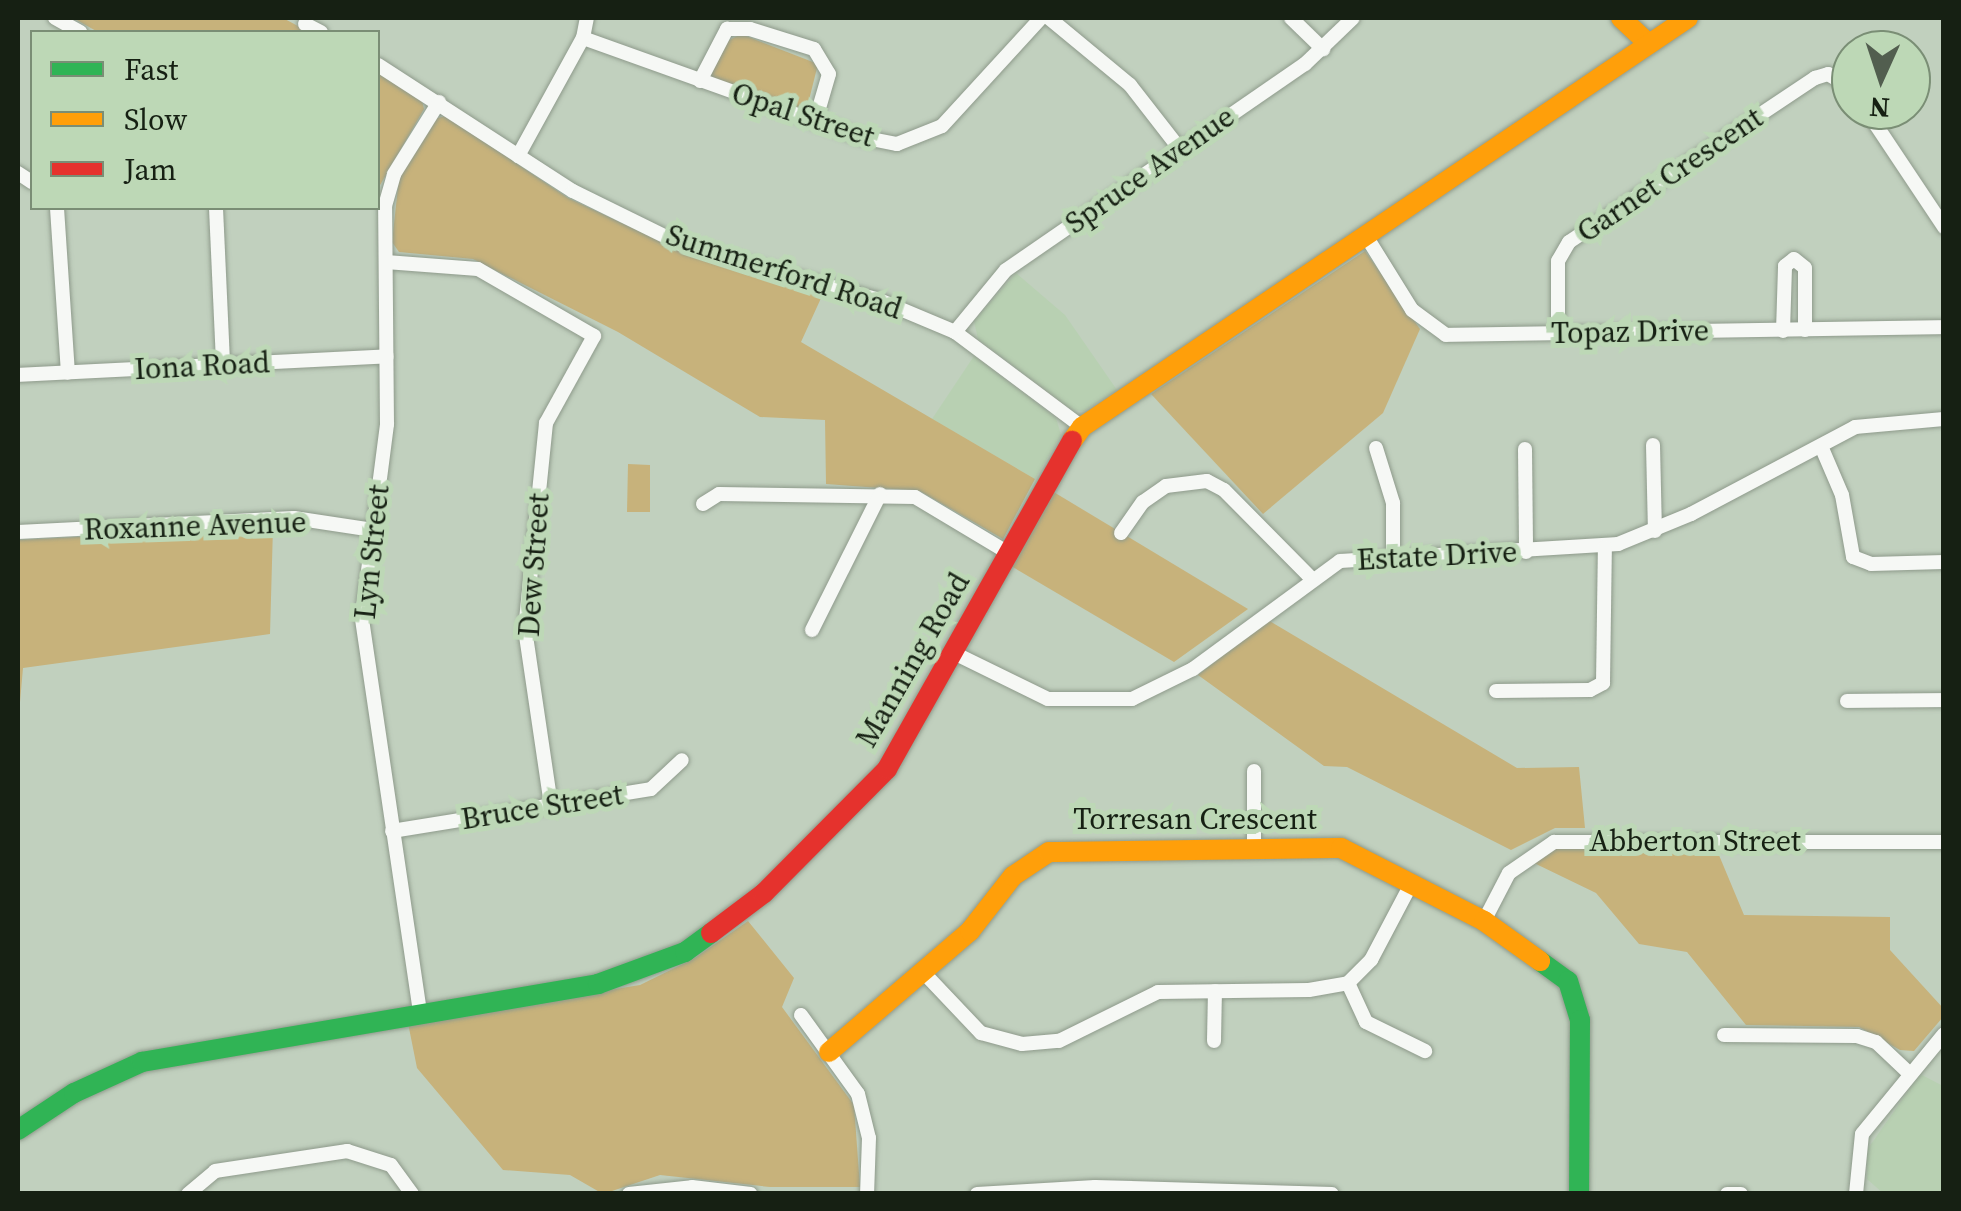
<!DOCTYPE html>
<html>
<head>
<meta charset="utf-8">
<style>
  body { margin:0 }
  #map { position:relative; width:1961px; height:1211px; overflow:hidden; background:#c1d0be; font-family:"Source Serif 4",serif }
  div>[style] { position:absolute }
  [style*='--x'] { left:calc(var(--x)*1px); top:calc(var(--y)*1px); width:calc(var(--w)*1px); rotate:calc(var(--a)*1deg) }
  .built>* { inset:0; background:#b8d0b2 }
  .green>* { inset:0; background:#c7b27b }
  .roads { filter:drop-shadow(0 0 2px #8e9a8b) drop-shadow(0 0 2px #8e9a8b) }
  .street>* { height:14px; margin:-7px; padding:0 7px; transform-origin:7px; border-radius:7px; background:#f6f8f5 }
  .fast>* { height:20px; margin:-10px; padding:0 10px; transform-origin:10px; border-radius:10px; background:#30b455 }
  .slow>* { height:20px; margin:-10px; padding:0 10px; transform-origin:10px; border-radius:10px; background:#ff9f0a }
  .jam>* { height:20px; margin:-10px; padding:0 10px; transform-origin:10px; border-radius:10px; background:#e5322d }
  span { translate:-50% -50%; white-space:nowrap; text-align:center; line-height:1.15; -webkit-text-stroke:10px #bdd8b6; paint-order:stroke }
  .street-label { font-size:30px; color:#162013 }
  .frame { position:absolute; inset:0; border:20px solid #162013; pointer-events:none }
  .legend { position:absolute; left:30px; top:30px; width:350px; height:180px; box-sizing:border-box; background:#bdd8b6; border:2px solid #7a8e75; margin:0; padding:12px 18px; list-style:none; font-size:30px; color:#162013 }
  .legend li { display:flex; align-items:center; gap:20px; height:50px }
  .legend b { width:50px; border:2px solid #7a8e75 }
  .north { position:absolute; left:1831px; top:30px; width:100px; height:100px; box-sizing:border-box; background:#bdd8b6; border:2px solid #7a8e75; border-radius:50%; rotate:183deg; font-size:28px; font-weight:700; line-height:40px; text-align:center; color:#162013 }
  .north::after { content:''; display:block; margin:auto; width:35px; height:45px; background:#525e4f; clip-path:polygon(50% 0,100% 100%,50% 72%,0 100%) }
</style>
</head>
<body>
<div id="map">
  <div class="built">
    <i style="clip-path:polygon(1016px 273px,1065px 315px,1117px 390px,1084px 411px,1072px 410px,978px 339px,974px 321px)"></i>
    <i style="clip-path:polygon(974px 356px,1056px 418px,1061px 435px,1035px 479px,932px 419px)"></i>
    <i style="clip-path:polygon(1920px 1074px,1943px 1086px,1943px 1193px,1884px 1194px,1867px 1179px,1867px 1150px)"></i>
  </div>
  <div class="green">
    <i style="clip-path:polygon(73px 18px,283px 18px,309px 32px,98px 32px)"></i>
    <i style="clip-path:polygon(741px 34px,818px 64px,806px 112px,710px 77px,722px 44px)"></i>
    <i style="clip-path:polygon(378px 72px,421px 97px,424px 109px,379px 187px)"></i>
    <i style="clip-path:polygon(446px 116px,568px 198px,682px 251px,822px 296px,801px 342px,1035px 479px,1003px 539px,920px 491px,826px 484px,825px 420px,760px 417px,618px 332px,473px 259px,399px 252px,392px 242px,399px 178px,433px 119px)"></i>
    <i style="clip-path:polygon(1365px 251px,1420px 329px,1383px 413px,1263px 514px,1151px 394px)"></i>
    <i style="clip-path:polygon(628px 464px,650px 465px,650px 512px,627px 512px)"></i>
    <i style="clip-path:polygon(1052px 491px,1248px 609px,1174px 662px,1011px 566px)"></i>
    <i style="clip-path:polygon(273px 527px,270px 634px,23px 668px,18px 725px,18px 540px)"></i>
    <i style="clip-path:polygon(1268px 620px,1517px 768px,1579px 767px,1585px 828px,1555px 828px,1511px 850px,1347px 767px,1324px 766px,1198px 675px)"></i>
    <i style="clip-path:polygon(1558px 847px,1716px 848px,1744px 915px,1890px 917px,1890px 950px,1943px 1008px,1943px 1017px,1914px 1051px,1900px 1050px,1859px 1027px,1746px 1025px,1687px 952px,1639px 944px,1596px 893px,1534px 863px)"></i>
    <i style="clip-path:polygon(748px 921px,794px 978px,782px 1007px,854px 1105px,860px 1187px,770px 1187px,660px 1175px,603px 1194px,570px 1175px,503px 1170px,417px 1068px,408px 1023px,640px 985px,695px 958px)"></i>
  </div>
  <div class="roads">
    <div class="street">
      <i style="--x:55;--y:18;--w:29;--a:29"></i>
      <i style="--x:1049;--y:18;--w:105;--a:39.6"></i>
      <i style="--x:1130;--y:85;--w:80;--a:52.1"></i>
      <i style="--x:1291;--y:18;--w:45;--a:44.1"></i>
      <i style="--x:305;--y:24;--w:18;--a:27"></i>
      <i style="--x:583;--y:38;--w:290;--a:19.7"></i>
      <i style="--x:856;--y:136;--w:42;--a:11"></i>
      <i style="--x:897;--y:144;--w:48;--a:-21.8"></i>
      <i style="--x:942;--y:126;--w:147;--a:-47.5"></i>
      <i style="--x:378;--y:65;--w:232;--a:32.9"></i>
      <i style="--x:573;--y:191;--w:127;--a:26.2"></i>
      <i style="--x:687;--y:247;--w:199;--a:15.4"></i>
      <i style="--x:879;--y:300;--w:82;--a:22.8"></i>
      <i style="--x:955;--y:332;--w:159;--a:36.8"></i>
      <i style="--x:700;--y:81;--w:59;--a:-62.6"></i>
      <i style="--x:727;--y:29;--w:23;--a:0"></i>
      <i style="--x:750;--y:29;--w:67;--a:17.4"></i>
      <i style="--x:814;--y:49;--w:29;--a:59"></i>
      <i style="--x:829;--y:74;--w:50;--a:106.3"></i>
      <i style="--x:1866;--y:110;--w:141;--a:56.3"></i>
      <i style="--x:518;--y:156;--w:135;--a:-61.2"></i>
      <i style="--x:583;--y:38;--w:20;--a:-79"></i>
      <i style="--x:18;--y:173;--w:17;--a:33"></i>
      <i style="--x:57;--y:208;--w:165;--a:86.2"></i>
      <i style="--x:216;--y:208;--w:157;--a:87.4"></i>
      <i style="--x:1366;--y:236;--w:87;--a:58.1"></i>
      <i style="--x:1412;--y:310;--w:42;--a:36.3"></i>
      <i style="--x:1446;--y:335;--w:498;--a:-0.9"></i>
      <i style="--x:386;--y:262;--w:92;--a:4.4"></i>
      <i style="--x:478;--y:269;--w:134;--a:30"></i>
      <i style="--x:594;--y:336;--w:99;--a:118.9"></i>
      <i style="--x:546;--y:423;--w:207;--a:95.8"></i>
      <i style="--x:525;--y:629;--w:179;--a:81.6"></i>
      <i style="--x:1783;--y:331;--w:65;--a:-88.2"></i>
      <i style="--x:1785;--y:266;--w:11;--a:-38"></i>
      <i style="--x:1794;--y:259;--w:14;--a:39"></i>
      <i style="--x:1805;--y:268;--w:62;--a:90"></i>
      <i style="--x:955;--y:332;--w:80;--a:-50.6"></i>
      <i style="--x:1006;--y:270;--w:363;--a:-34.6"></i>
      <i style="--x:1305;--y:64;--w:66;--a:-43.8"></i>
      <i style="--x:1558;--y:333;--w:72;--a:-90"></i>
      <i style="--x:1558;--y:261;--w:22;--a:-60"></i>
      <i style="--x:1569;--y:242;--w:296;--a:-33.7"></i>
      <i style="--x:1815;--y:78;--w:14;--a:-17"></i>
      <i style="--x:1828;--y:74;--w:27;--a:31"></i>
      <i style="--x:18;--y:375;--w:369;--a:-2.9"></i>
      <i style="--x:1653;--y:445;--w:86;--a:88.7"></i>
      <i style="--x:1821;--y:446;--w:53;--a:66.8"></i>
      <i style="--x:1842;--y:495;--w:63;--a:79.9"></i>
      <i style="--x:1853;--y:557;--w:19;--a:21"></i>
      <i style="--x:1871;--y:564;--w:73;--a:-1.6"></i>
      <i style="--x:1376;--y:448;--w:58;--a:72.8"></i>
      <i style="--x:1393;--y:503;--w:51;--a:90"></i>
      <i style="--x:1525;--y:449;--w:103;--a:89.4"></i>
      <i style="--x:703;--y:504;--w:19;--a:-32"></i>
      <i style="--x:719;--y:494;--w:196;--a:0.9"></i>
      <i style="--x:915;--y:497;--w:107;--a:30.9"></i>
      <i style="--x:18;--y:532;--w:276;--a:-2.9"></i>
      <i style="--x:294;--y:518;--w:80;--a:8.6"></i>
      <i style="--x:1121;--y:533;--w:38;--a:-55"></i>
      <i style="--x:1143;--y:502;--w:28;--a:-35"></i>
      <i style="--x:1166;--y:486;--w:41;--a:-7"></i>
      <i style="--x:1207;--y:481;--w:19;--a:28"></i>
      <i style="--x:1224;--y:490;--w:124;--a:45.3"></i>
      <i style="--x:812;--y:630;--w:152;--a:-63.4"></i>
      <i style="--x:956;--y:654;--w:102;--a:26.1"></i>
      <i style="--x:1048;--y:699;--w:84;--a:0"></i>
      <i style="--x:1132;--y:699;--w:68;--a:-26.2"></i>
      <i style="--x:1193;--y:669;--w:182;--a:-36.3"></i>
      <i style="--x:1340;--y:561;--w:279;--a:-3.5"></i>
      <i style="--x:1618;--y:544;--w:79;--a:-22.3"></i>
      <i style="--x:1691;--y:514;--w:186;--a:-27.9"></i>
      <i style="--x:1855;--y:427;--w:89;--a:-5.1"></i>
      <i style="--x:1496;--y:691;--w:94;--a:-0.6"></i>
      <i style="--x:1590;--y:690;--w:15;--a:-28"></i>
      <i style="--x:1603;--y:683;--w:136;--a:-89.2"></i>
      <i style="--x:1847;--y:701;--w:97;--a:-0.6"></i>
      <i style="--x:392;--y:831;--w:262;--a:-9.2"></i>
      <i style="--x:651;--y:789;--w:42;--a:-43.1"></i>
      <i style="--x:1254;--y:845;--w:74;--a:-90"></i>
      <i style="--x:1484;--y:921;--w:54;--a:-62.5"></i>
      <i style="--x:1509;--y:873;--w:55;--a:-34.6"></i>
      <i style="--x:1554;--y:842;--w:390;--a:0"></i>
      <i style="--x:924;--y:973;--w:83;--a:46.5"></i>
      <i style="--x:981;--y:1033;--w:42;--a:15"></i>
      <i style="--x:1022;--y:1044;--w:37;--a:-5"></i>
      <i style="--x:1059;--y:1041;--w:110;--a:-26.3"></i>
      <i style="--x:1158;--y:992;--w:151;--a:-0.8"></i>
      <i style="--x:1309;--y:990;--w:40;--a:-10"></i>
      <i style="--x:1348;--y:983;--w:33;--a:-45"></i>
      <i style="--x:1371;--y:960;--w:86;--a:-62.2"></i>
      <i style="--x:1348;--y:983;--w:43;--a:65.2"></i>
      <i style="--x:1366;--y:1022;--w:66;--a:26.2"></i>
      <i style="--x:420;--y:1012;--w:399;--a:-98.4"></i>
      <i style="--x:362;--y:617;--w:195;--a:-82.6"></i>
      <i style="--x:387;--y:424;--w:218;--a:-90.5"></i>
      <i style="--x:385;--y:206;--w:33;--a:-74"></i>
      <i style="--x:394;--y:174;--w:85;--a:-58"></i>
      <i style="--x:801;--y:1015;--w:97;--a:54.2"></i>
      <i style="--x:858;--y:1094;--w:45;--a:76"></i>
      <i style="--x:869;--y:1138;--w:56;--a:92"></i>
      <i style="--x:1724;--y:1035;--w:133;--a:0.4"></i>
      <i style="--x:1857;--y:1036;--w:20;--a:18"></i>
      <i style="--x:1876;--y:1042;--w:45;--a:43.2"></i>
      <i style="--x:1214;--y:1041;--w:50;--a:-88.9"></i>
      <i style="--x:188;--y:1194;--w:35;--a:-40"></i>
      <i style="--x:215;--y:1171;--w:134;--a:-8.6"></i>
      <i style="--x:347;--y:1151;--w:46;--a:17.7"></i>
      <i style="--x:391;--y:1165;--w:36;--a:54"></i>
      <i style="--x:629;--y:1194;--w:63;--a:-6.3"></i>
      <i style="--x:692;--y:1187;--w:59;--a:6.8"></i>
      <i style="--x:977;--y:1194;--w:118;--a:-3.4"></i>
      <i style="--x:1095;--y:1187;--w:237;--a:1.7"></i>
      <i style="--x:1727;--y:1194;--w:14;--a:0"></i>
      <i style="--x:1856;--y:1194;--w:60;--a:-84.3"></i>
      <i style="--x:1862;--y:1134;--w:129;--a:-50.6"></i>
    </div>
    <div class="fast">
      <i style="--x:1540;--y:961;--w:34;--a:36"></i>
      <i style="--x:1568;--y:981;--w:41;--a:72.9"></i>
      <i style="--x:1580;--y:1020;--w:174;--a:90.3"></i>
      <i style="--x:18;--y:1130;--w:67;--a:-33.5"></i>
      <i style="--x:74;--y:1093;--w:75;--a:-24.5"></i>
      <i style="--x:142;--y:1062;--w:463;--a:-9.7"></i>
      <i style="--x:598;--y:984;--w:93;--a:-20.2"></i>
      <i style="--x:685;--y:952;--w:32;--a:-36"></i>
    </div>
    <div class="slow">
      <i style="--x:1621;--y:18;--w:38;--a:43"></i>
      <i style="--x:1072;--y:441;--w:17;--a:-54"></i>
      <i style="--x:1082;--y:427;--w:731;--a:-34.02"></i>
      <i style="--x:829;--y:1052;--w:186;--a:-40.6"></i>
      <i style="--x:970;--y:931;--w:70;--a:-52"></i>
      <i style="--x:1013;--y:876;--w:43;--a:-33.7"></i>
      <i style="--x:1049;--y:852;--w:292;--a:-0.8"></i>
      <i style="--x:1341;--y:848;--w:161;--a:27"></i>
      <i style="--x:1484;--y:921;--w:69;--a:35.5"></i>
    </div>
    <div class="jam">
      <i style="--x:711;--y:933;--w:66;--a:-37"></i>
      <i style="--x:764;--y:893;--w:175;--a:-45.2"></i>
      <i style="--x:887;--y:769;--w:377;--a:-60.6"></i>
    </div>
  </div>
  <div class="street-label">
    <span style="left:803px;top:115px;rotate:18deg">Opal Street</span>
    <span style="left:1150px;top:170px;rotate:-35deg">Spruce Avenue</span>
    <span style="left:1670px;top:175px;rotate:-34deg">Garnet Crescent</span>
    <span style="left:784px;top:272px;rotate:18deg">Summerford Road</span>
    <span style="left:1630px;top:332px;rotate:-1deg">Topaz Drive</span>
    <span style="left:202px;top:366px;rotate:-3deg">Iona Road</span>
    <span style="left:195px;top:526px;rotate:-2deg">Roxanne Avenue</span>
    <span style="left:372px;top:552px;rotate:-84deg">Lyn Street</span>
    <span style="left:1437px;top:556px;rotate:-3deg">Estate Drive</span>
    <span style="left:534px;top:565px;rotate:-86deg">Dew Street</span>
    <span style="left:913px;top:660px;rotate:-60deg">Manning Road</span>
    <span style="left:542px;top:807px;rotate:-9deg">Bruce Street</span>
    <span style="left:1195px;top:819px">Torresan Crescent</span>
    <span style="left:1695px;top:841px">Abberton Street</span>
  </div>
  <div class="frame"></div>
  <ul class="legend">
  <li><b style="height:12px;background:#30b455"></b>Fast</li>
  <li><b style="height:12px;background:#ff9f0a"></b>Slow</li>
  <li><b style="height:12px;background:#e5322d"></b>Jam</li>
  </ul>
  <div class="north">N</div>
</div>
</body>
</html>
